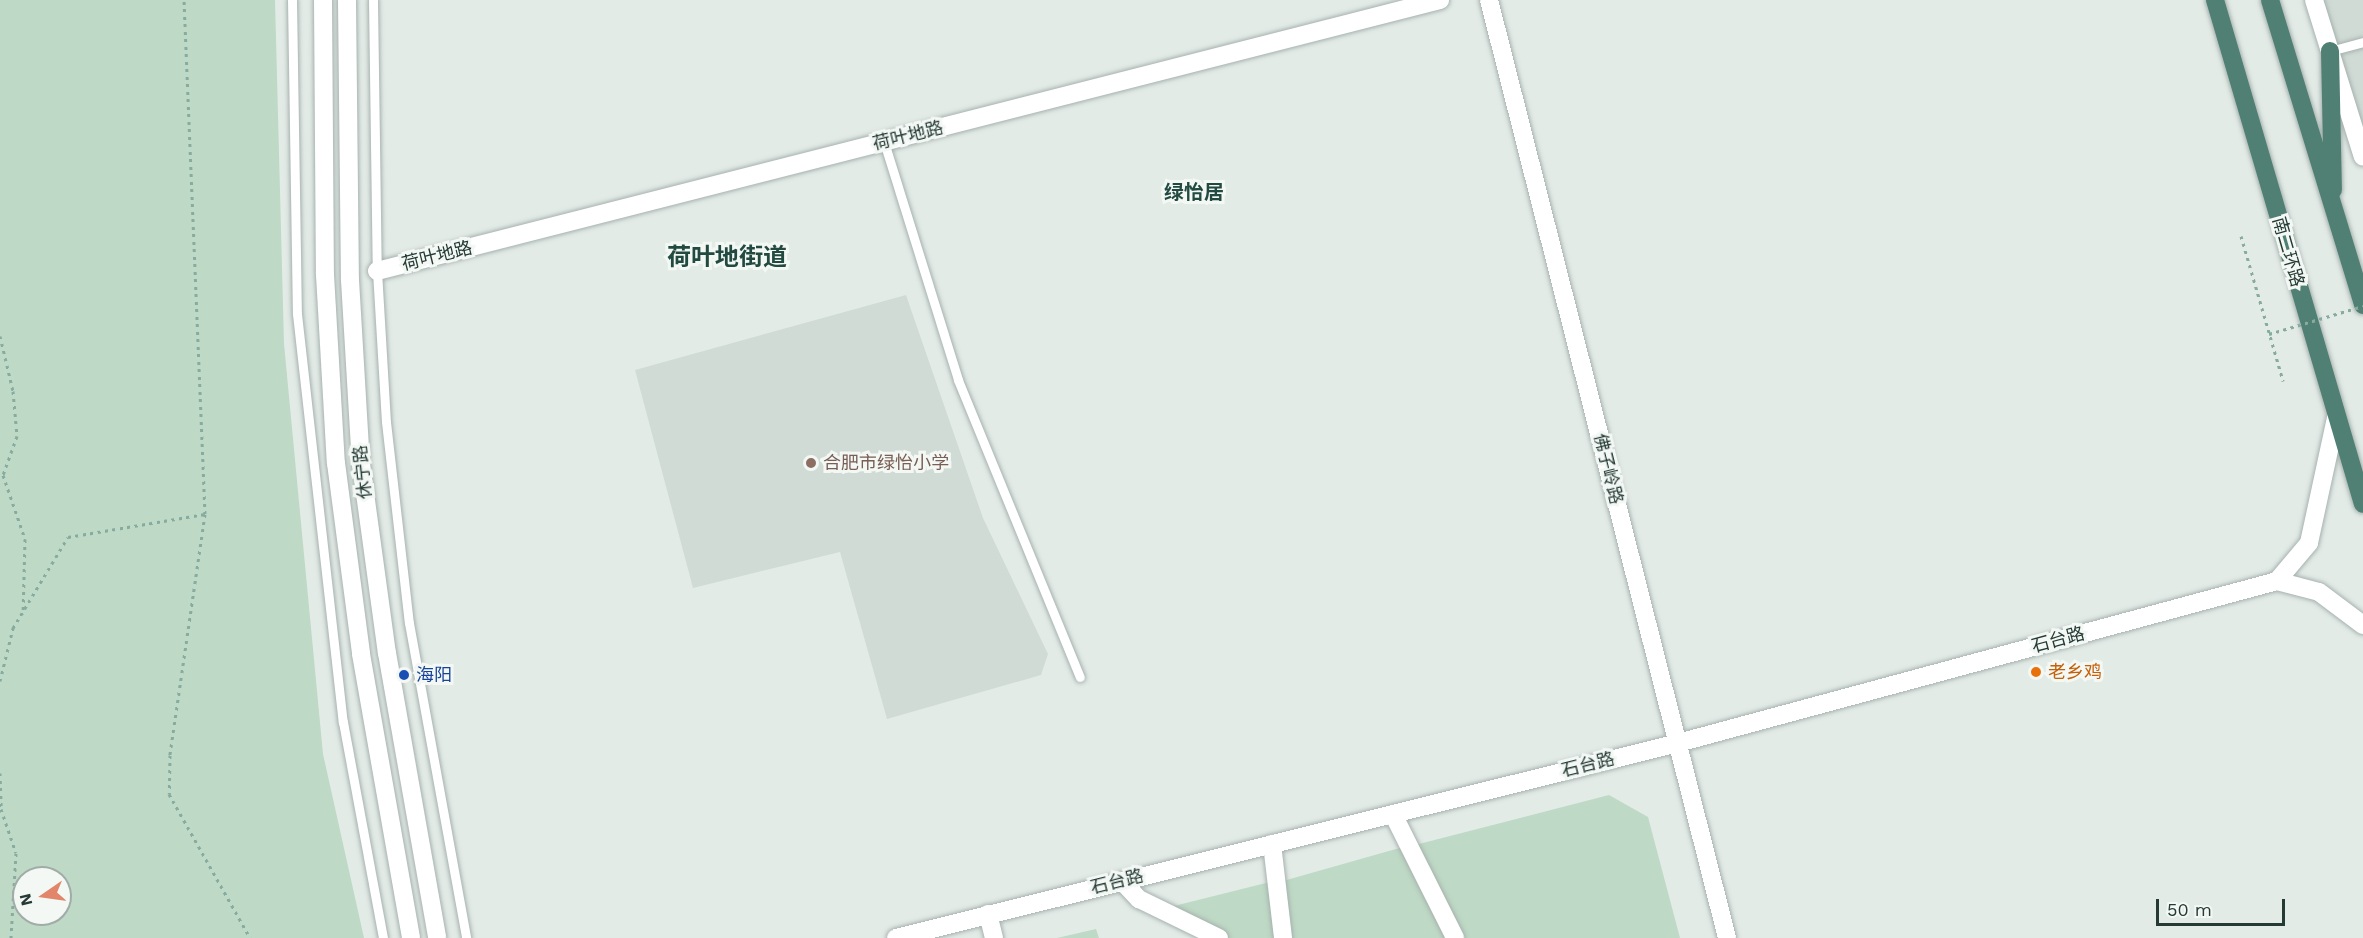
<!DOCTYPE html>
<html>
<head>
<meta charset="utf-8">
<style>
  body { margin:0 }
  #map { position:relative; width:2363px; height:938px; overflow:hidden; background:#e3ebe7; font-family:"Work Sans","Noto Sans SC",sans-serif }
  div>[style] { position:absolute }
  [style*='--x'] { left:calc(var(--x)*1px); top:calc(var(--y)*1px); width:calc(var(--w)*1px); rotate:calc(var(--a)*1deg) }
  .built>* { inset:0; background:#d1dbd6 }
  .green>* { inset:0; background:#bed9c5 }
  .path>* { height:3px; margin-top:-1.5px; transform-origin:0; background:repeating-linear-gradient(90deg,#87ab9f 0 3px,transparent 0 7.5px) }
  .roads { filter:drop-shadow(0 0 2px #a6b2ae) drop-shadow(0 0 2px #a6b2ae) }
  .service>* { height:9px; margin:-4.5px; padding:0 4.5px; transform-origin:4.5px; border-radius:4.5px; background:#fff }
  .minor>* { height:18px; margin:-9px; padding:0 9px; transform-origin:9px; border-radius:9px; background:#fff }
  .tertiary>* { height:18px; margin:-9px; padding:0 9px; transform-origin:9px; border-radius:9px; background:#fff }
  .secondary>* { height:18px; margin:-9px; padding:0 9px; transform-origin:9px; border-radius:9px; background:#fff }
  .trunk>* { height:18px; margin:-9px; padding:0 9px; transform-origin:9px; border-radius:9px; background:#507f73 }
  .path-bridge>* { height:3px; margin-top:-1.5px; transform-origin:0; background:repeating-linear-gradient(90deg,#87ab9f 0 3px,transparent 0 7.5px) }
  .dots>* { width:16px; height:16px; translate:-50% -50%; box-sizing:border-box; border:3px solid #f3f8f5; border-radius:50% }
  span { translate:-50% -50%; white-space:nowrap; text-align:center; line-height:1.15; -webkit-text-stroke:6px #f3f8f5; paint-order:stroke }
  .street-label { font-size:18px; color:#253a34 }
  .education-label { font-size:18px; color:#785e54 }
  .left { translate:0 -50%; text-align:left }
  .food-label { font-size:18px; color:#c56008 }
  .transit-label { font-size:18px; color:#164399 }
  .neighbourhood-label { font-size:20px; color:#234a40; font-weight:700 }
  .district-label { font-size:24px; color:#234a40; font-weight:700 }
  .north { position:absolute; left:12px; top:866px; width:60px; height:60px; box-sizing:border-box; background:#f3f8f5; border:2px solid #a1aca8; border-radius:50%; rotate:257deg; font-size:16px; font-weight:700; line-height:24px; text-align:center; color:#253a34 }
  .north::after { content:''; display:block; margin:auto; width:21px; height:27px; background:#e1866a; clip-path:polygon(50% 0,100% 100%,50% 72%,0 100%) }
  .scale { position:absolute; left:2156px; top:899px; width:129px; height:27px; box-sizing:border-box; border:3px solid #253a34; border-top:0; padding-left:8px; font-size:18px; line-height:21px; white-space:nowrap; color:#253a34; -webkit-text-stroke:4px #f3f8f5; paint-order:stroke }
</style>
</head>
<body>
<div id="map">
  <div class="built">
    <i style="clip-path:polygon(2314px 0,2363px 0,2363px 157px)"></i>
    <i style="clip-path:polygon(906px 295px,983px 518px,1048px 654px,1041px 675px,887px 719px,840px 552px,693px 588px,635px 370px)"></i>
  </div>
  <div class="green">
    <i style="clip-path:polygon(evenodd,0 0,275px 0,284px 344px,323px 754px,364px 938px,0 938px,0 0,24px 878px,60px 878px,60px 914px,24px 914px,24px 878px)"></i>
    <i style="clip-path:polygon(1609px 795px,1648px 817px,1680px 938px,1462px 938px,1415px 845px)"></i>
    <i style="clip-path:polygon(1403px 847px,1448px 938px,1289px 938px,1283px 881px)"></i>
    <i style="clip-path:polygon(1270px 882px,1275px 938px,1229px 938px,1170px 907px)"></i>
    <i style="clip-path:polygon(1096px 929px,1099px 938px,1057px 938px)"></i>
  </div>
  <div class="path">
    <i style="--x:2241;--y:236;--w:151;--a:73.8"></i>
    <i style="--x:0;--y:336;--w:57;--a:76.7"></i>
    <i style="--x:13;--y:391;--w:45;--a:84.9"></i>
    <i style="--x:17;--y:436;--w:41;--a:109.7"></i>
    <i style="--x:3;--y:475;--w:68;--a:71"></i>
    <i style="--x:25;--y:539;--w:75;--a:91.5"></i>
    <i style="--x:205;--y:514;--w:244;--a:98.3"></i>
    <i style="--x:170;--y:755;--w:39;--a:91"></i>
    <i style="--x:169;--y:794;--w:165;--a:60.6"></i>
    <i style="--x:0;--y:681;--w:55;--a:-76.2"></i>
    <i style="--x:13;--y:628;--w:106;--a:-58.9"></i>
    <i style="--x:68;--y:537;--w:139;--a:-9.5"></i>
    <i style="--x:205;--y:514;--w:514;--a:-92.34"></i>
    <i style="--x:0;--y:773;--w:36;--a:88"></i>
    <i style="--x:1;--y:809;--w:46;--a:71.2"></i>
    <i style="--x:16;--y:853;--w:85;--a:93.4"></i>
  </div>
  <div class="roads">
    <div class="service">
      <i style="--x:292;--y:0;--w:314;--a:89.1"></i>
      <i style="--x:297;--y:314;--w:411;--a:83.6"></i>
      <i style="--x:343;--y:722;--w:220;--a:79.5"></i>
      <i style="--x:373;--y:0;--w:271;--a:89.2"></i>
      <i style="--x:377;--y:271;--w:151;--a:86.6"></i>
      <i style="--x:386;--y:422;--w:202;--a:83.5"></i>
      <i style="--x:409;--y:623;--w:320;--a:79.7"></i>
      <i style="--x:2330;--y:51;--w:34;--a:-15"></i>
      <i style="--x:884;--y:142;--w:249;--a:72.7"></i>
      <i style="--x:958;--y:380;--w:321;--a:67.7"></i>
    </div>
    <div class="minor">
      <i style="--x:377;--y:271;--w:1097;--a:-14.3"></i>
      <i style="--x:1393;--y:814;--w:139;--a:63.4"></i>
      <i style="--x:1272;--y:844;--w:95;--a:83.3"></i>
      <i style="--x:1122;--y:881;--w:25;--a:47"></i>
      <i style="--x:1139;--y:899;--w:89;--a:26"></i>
      <i style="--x:988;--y:914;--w:25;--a:76"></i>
    </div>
    <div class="tertiary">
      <i style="--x:1489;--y:0;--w:968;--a:75.76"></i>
      <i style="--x:2336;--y:418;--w:128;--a:102.2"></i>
      <i style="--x:2309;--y:543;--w:50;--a:130.1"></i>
      <i style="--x:2277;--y:581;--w:43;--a:14.7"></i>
      <i style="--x:2319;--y:592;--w:55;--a:36.9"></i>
      <i style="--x:896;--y:938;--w:806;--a:-14"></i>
      <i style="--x:1678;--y:743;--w:621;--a:-15.13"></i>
    </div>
    <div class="secondary">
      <i style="--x:323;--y:0;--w:275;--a:89.6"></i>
      <i style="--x:325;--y:275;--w:188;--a:86.7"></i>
      <i style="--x:336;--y:463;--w:193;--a:82.5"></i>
      <i style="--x:361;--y:654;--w:288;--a:80"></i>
      <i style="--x:347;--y:0;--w:280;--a:89.4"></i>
      <i style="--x:350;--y:280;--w:184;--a:86.6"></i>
      <i style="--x:361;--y:464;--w:191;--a:82.2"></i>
      <i style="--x:387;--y:653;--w:289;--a:80"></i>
      <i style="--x:2314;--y:0;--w:164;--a:72.7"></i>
    </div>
    <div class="trunk">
      <i style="--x:2215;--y:0;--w:525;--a:73.64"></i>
      <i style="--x:2270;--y:0;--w:319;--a:73"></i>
      <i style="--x:2330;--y:51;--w:139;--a:88.8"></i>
    </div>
  </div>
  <div class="path-bridge">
    <i style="--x:2269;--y:334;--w:98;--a:-16.6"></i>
  </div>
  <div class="dots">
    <i style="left:811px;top:463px;background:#8d6e63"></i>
    <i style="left:2036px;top:672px;background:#e8710a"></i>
    <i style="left:404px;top:675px;background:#1a4fb4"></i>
  </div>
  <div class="street-label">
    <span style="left:908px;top:136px;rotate:-14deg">荷叶地路</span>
    <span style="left:2288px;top:252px;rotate:74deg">南二环路</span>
    <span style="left:437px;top:256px;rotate:-14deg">荷叶地路</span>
    <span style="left:1608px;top:469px;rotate:76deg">佛子岭路</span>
    <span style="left:363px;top:472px;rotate:-96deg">休宁路</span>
    <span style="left:2058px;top:640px;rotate:-15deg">石台路</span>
    <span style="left:1588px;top:765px;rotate:-14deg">石台路</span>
    <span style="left:1117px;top:882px;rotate:-14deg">石台路</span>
  </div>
  <div class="education-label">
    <span class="left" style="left:823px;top:463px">合肥市绿怡小学</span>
  </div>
  <div class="food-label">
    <span class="left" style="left:2048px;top:672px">老乡鸡</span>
  </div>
  <div class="transit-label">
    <span class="left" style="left:416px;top:675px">海阳</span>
  </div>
  <div class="neighbourhood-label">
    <span style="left:1194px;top:192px">绿怡居</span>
  </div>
  <div class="district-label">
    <span style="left:727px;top:258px">荷叶地街道</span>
  </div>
  <div class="north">N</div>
  <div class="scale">50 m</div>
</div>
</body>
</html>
